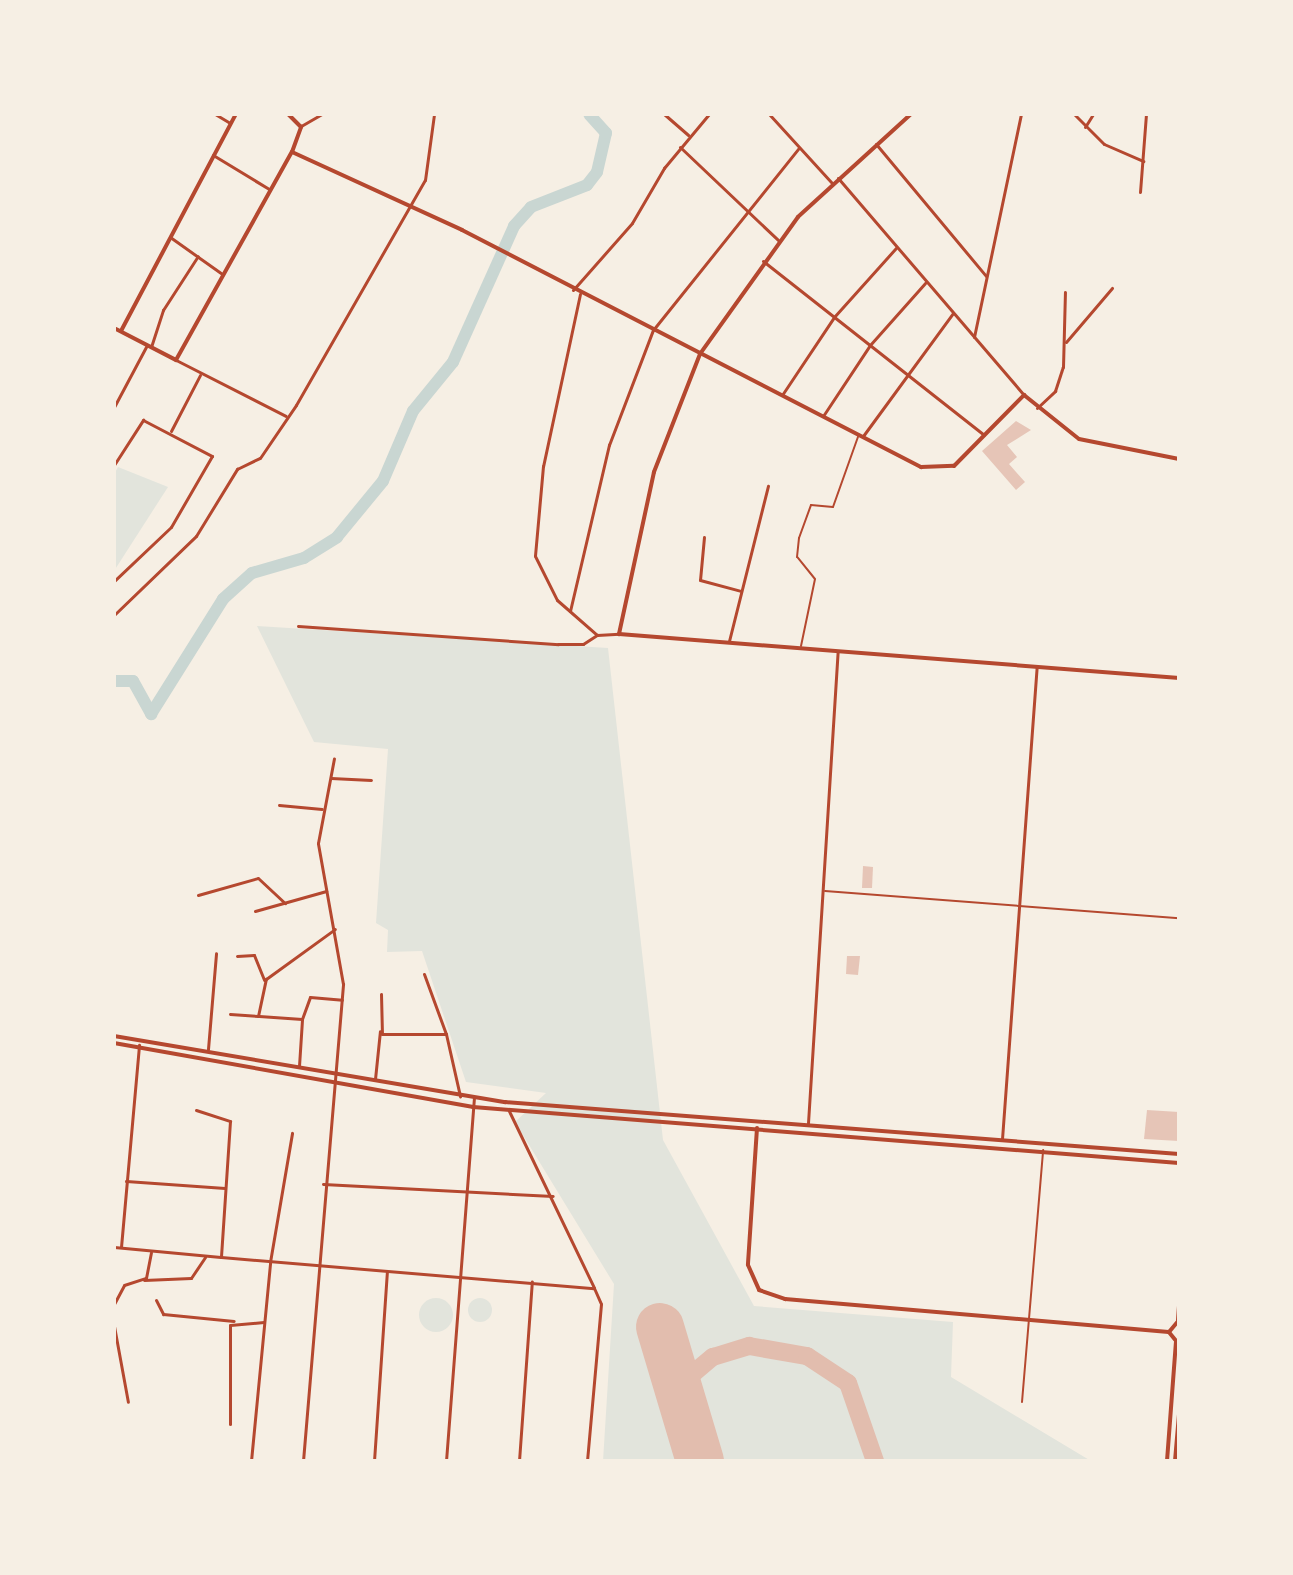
<!DOCTYPE html>
<html>
<head>
<meta charset="utf-8">
<style>
  body { margin:0 }
  #map { position:relative; width:1293px; height:1575px; overflow:hidden; background:#f6efe4; font-family:Raleway,sans-serif }
  div>[style] { position:absolute }
  [style*='--x'] { left:calc(var(--x)*1px); top:calc(var(--y)*1px); width:calc(var(--w)*1px); rotate:calc(var(--a)*1deg) }
  .green>* { inset:0; background:#e2e4dc }
  .round { border-radius:50% }
  .river>* { height:12px; margin:-6px; padding:0 6px; transform-origin:6px; border-radius:6px; background:#c9d6d2 }
  .taxiway>* { height:18px; margin:-9px; padding:0 9px; transform-origin:9px; border-radius:9px; background:#e2bdae }
  .runway>* { height:48px; margin:-24px; padding:0 24px; transform-origin:24px; border-radius:24px; background:#e2bdae }
  .building>* { inset:0; background:#e6c5b7 }
  .service>* { height:2px; margin:-1px; padding:0 1px; transform-origin:1px; border-radius:1px; background:#b5482f }
  .minor>* { height:3px; margin:-1.5px; padding:0 1.5px; transform-origin:1.5px; border-radius:1.5px; background:#b5482f }
  .tertiary>* { height:4px; margin:-2px; padding:0 2px; transform-origin:2px; border-radius:2px; background:#b5482f }
  .secondary>* { height:4px; margin:-2px; padding:0 2px; transform-origin:2px; border-radius:2px; background:#b5482f }
  span { translate:-50% -50%; white-space:nowrap; text-align:center; line-height:1.15; -webkit-text-stroke:7px #f6efe4; paint-order:stroke }
  .frame { position:absolute; inset:0; border:116px solid #f6efe4; pointer-events:none }
</style>
</head>
<body>
<div id="map">
  <div class="green">
    <i style="clip-path:polygon(118px 467px,168px 487px,114px 571px,114px 474px)"></i>
    <i style="clip-path:polygon(257px 626px,608px 648px,663px 1140px,754px 1306px,953px 1322px,951px 1377px,1091px 1461px,603px 1461px,614px 1284px,515px 1122px,546px 1093px,466px 1082px,422px 951px,387px 952px,388px 930px,376px 923px,388px 749px,314px 742px)"></i>
    <i class="round" style="left:468px;top:1298px;width:24px;height:24px"></i>
    <i class="round" style="left:419px;top:1298px;width:34px;height:34px"></i>
  </div>
  <div class="river">
    <i style="--x:114;--y:681;--w:19;--a:0"></i>
    <i style="--x:133;--y:681;--w:38;--a:61"></i>
    <i style="--x:151;--y:714;--w:136;--a:-57.9"></i>
    <i style="--x:223;--y:599;--w:39;--a:-42"></i>
    <i style="--x:252;--y:573;--w:54;--a:-16.1"></i>
    <i style="--x:304;--y:558;--w:39;--a:-32"></i>
    <i style="--x:337;--y:537;--w:72;--a:-50.6"></i>
    <i style="--x:383;--y:481;--w:76;--a:-66.8"></i>
    <i style="--x:413;--y:411;--w:63;--a:-50.8"></i>
    <i style="--x:453;--y:362;--w:149;--a:-65.8"></i>
    <i style="--x:514;--y:226;--w:25;--a:-48"></i>
    <i style="--x:531;--y:207;--w:60;--a:-21.4"></i>
    <i style="--x:587;--y:185;--w:16;--a:-52"></i>
    <i style="--x:597;--y:172;--w:40;--a:-77"></i>
    <i style="--x:606;--y:133;--w:25;--a:-132"></i>
  </div>
  <div class="taxiway">
    <i style="--x:684;--y:1410;--w:35;--a:-80"></i>
    <i style="--x:690;--y:1376;--w:30;--a:-40"></i>
    <i style="--x:713;--y:1357;--w:38;--a:-17"></i>
    <i style="--x:749;--y:1346;--w:59;--a:9.8"></i>
    <i style="--x:807;--y:1356;--w:49;--a:33.4"></i>
    <i style="--x:848;--y:1383;--w:83;--a:70.9"></i>
  </div>
  <div class="runway">
    <i style="--x:660;--y:1327;--w:140;--a:73.4"></i>
  </div>
  <div class="building">
    <i style="clip-path:polygon(1016px 421px,1031px 430px,1007px 445px,1017px 457px,1009px 464px,1025px 482px,1016px 490px,982px 451px)"></i>
    <i style="clip-path:polygon(863px 866px,873px 867px,872px 888px,862px 888px)"></i>
    <i style="clip-path:polygon(847px 956px,860px 956px,858px 975px,846px 974px)"></i>
    <i style="clip-path:polygon(1147px 1110px,1179px 1112px,1179px 1141px,1144px 1139px)"></i>
  </div>
  <div class="service">
    <i style="--x:801;--y:646;--w:68;--a:-78.2"></i>
    <i style="--x:815;--y:579;--w:28;--a:-129"></i>
    <i style="--x:797;--y:557;--w:19;--a:-84"></i>
    <i style="--x:799;--y:538;--w:35;--a:-70"></i>
    <i style="--x:811;--y:505;--w:22;--a:5"></i>
    <i style="--x:833;--y:507;--w:77;--a:-70.4"></i>
    <i style="--x:825;--y:891;--w:355;--a:4.4"></i>
    <i style="--x:1022;--y:1402;--w:253;--a:-85.2"></i>
  </div>
  <div class="minor">
    <i style="--x:215;--y:114;--w:17;--a:31"></i>
    <i style="--x:664;--y:114;--w:32;--a:41"></i>
    <i style="--x:769;--y:114;--w:93;--a:47.6"></i>
    <i style="--x:1074;--y:114;--w:42;--a:45"></i>
    <i style="--x:1104;--y:144;--w:43;--a:23.6"></i>
    <i style="--x:301;--y:126;--w:24;--a:-30"></i>
    <i style="--x:1085;--y:127;--w:15;--a:-58"></i>
    <i style="--x:876;--y:144;--w:172;--a:50.2"></i>
    <i style="--x:680;--y:147;--w:135;--a:43.5"></i>
    <i style="--x:213;--y:155;--w:66;--a:31.3"></i>
    <i style="--x:838;--y:178;--w:286;--a:49.4"></i>
    <i style="--x:1140;--y:192;--w:78;--a:-85.6"></i>
    <i style="--x:170;--y:237;--w:64;--a:35.4"></i>
    <i style="--x:763;--y:261;--w:281;--a:38.2"></i>
    <i style="--x:573;--y:290;--w:89;--a:-48.6"></i>
    <i style="--x:632;--y:223;--w:64;--a:-59.8"></i>
    <i style="--x:664;--y:168;--w:70;--a:-50.2"></i>
    <i style="--x:580;--y:294;--w:176;--a:102.1"></i>
    <i style="--x:543;--y:466;--w:90;--a:95.1"></i>
    <i style="--x:535;--y:556;--w:49;--a:63.4"></i>
    <i style="--x:557;--y:600;--w:53;--a:41.2"></i>
    <i style="--x:597;--y:635;--w:22;--a:-3"></i>
    <i style="--x:974;--y:337;--w:228;--a:-78.1"></i>
    <i style="--x:1066;--y:342;--w:71;--a:-49.6"></i>
    <i style="--x:151;--y:347;--w:39;--a:-72"></i>
    <i style="--x:163;--y:310;--w:64;--a:-57.1"></i>
    <i style="--x:176;--y:360;--w:123;--a:27"></i>
    <i style="--x:782;--y:395;--w:94;--a:-56.3"></i>
    <i style="--x:834;--y:317;--w:93;--a:-48.1"></i>
    <i style="--x:114;--y:407;--w:70;--a:-62"></i>
    <i style="--x:1037;--y:408;--w:25;--a:-43"></i>
    <i style="--x:1055;--y:391;--w:25;--a:-72"></i>
    <i style="--x:1063;--y:367;--w:75;--a:-88.5"></i>
    <i style="--x:823;--y:416;--w:85;--a:-56.5"></i>
    <i style="--x:870;--y:345;--w:83;--a:-48.4"></i>
    <i style="--x:171;--y:431;--w:63;--a:-62.6"></i>
    <i style="--x:863;--y:436;--w:152;--a:-53.8"></i>
    <i style="--x:114;--y:465;--w:54;--a:-57.2"></i>
    <i style="--x:143;--y:420;--w:78;--a:27.6"></i>
    <i style="--x:212;--y:456;--w:82;--a:120"></i>
    <i style="--x:171;--y:527;--w:79;--a:136.5"></i>
    <i style="--x:704;--y:537;--w:43;--a:95.3"></i>
    <i style="--x:700;--y:580;--w:42;--a:15"></i>
    <i style="--x:570;--y:611;--w:171;--a:-76.8"></i>
    <i style="--x:609;--y:445;--w:123;--a:-69.1"></i>
    <i style="--x:653;--y:330;--w:233;--a:-51.3"></i>
    <i style="--x:114;--y:615;--w:114;--a:-43.9"></i>
    <i style="--x:196;--y:536;--w:79;--a:-58.5"></i>
    <i style="--x:237;--y:469;--w:25;--a:-26"></i>
    <i style="--x:260;--y:458;--w:64;--a:-55.8"></i>
    <i style="--x:296;--y:405;--w:259;--a:-60.2"></i>
    <i style="--x:425;--y:180;--w:67;--a:-82.2"></i>
    <i style="--x:298;--y:626;--w:261;--a:4"></i>
    <i style="--x:558;--y:644;--w:25;--a:0"></i>
    <i style="--x:583;--y:644;--w:17;--a:-33"></i>
    <i style="--x:729;--y:641;--w:160;--a:-75.9"></i>
    <i style="--x:331;--y:778;--w:40;--a:2.9"></i>
    <i style="--x:279;--y:805;--w:43;--a:5.3"></i>
    <i style="--x:198;--y:895;--w:62;--a:-15.8"></i>
    <i style="--x:258;--y:878;--w:37;--a:43"></i>
    <i style="--x:255;--y:911;--w:74;--a:-15.7"></i>
    <i style="--x:237;--y:956;--w:17;--a:-3"></i>
    <i style="--x:254;--y:955;--w:27;--a:68"></i>
    <i style="--x:424;--y:974;--w:64;--a:69.9"></i>
    <i style="--x:381;--y:994;--w:40;--a:88.6"></i>
    <i style="--x:382;--y:1034;--w:64;--a:0"></i>
    <i style="--x:446;--y:1034;--w:64;--a:77.3"></i>
    <i style="--x:230;--y:1014;--w:28;--a:4"></i>
    <i style="--x:258;--y:1016;--w:38;--a:-78"></i>
    <i style="--x:266;--y:979;--w:85;--a:-35.9"></i>
    <i style="--x:259;--y:1016;--w:43;--a:4"></i>
    <i style="--x:302;--y:1019;--w:23;--a:-70"></i>
    <i style="--x:310;--y:997;--w:32;--a:5"></i>
    <i style="--x:208;--y:1049;--w:96;--a:-85.2"></i>
    <i style="--x:299;--y:1066;--w:47;--a:-86.3"></i>
    <i style="--x:375;--y:1079;--w:48;--a:-84.1"></i>
    <i style="--x:196;--y:1110;--w:36;--a:18"></i>
    <i style="--x:230;--y:1121;--w:136;--a:93.8"></i>
    <i style="--x:221;--y:1257;--w:374;--a:4.8"></i>
    <i style="--x:594;--y:1288;--w:17;--a:66"></i>
    <i style="--x:601;--y:1304;--w:158;--a:95.1"></i>
    <i style="--x:509;--y:1111;--w:196;--a:64.3"></i>
    <i style="--x:808;--y:1123;--w:473;--a:-86.4"></i>
    <i style="--x:1002;--y:1139;--w:473;--a:-85.8"></i>
    <i style="--x:126;--y:1181;--w:99;--a:4"></i>
    <i style="--x:323;--y:1184;--w:230;--a:3"></i>
    <i style="--x:114;--y:1247;--w:107;--a:5.3"></i>
    <i style="--x:121;--y:1247;--w:203;--a:-84.9"></i>
    <i style="--x:144;--y:1280;--w:47;--a:-2.4"></i>
    <i style="--x:191;--y:1278;--w:25;--a:-56"></i>
    <i style="--x:156;--y:1300;--w:16;--a:63"></i>
    <i style="--x:163;--y:1314;--w:71;--a:5.6"></i>
    <i style="--x:114;--y:1304;--w:21;--a:-62"></i>
    <i style="--x:124;--y:1285;--w:23;--a:-18"></i>
    <i style="--x:146;--y:1278;--w:26;--a:-79"></i>
    <i style="--x:114;--y:1326;--w:77;--a:79.6"></i>
    <i style="--x:230;--y:1424;--w:99;--a:-90"></i>
    <i style="--x:230;--y:1325;--w:34;--a:-5"></i>
    <i style="--x:251;--y:1461;--w:200;--a:-84.5"></i>
    <i style="--x:270;--y:1262;--w:131;--a:-80.3"></i>
    <i style="--x:303;--y:1461;--w:479;--a:-85.2"></i>
    <i style="--x:343;--y:984;--w:143;--a:-100.1"></i>
    <i style="--x:318;--y:843;--w:86;--a:-79.3"></i>
    <i style="--x:374;--y:1461;--w:189;--a:-86.1"></i>
    <i style="--x:446;--y:1461;--w:364;--a:-85.6"></i>
    <i style="--x:519;--y:1461;--w:180;--a:-85.9"></i>
  </div>
  <div class="tertiary">
    <i style="--x:292;--y:152;--w:187;--a:24.6"></i>
    <i style="--x:462;--y:230;--w:517;--a:27.31"></i>
    <i style="--x:921;--y:467;--w:33;--a:-2"></i>
    <i style="--x:954;--y:466;--w:100;--a:-45.4"></i>
    <i style="--x:1024;--y:395;--w:70;--a:38.7"></i>
    <i style="--x:1079;--y:439;--w:102;--a:11.3"></i>
    <i style="--x:114;--y:328;--w:70;--a:27.3"></i>
    <i style="--x:176;--y:360;--w:238;--a:-60.9"></i>
    <i style="--x:292;--y:152;--w:27;--a:-70"></i>
    <i style="--x:301;--y:127;--w:18;--a:-135"></i>
    <i style="--x:121;--y:331;--w:246;--a:-62.1"></i>
    <i style="--x:757;--y:1128;--w:137;--a:93.8"></i>
    <i style="--x:748;--y:1265;--w:27;--a:66"></i>
    <i style="--x:759;--y:1290;--w:28;--a:19"></i>
    <i style="--x:785;--y:1299;--w:385;--a:4.9"></i>
  </div>
  <div class="secondary">
    <i style="--x:911;--y:114;--w:153;--a:137.7"></i>
    <i style="--x:798;--y:217;--w:168;--a:125.6"></i>
    <i style="--x:700;--y:354;--w:127;--a:111.3"></i>
    <i style="--x:654;--y:472;--w:166;--a:102.2"></i>
    <i style="--x:619;--y:634;--w:562;--a:4.49"></i>
    <i style="--x:114;--y:1036;--w:397;--a:9.6"></i>
    <i style="--x:505;--y:1102;--w:676;--a:4.41"></i>
    <i style="--x:114;--y:1043;--w:365;--a:10.1"></i>
    <i style="--x:473;--y:1107;--w:708;--a:4.54"></i>
    <i style="--x:1178;--y:1320;--w:14;--a:-86"></i>
    <i style="--x:1177;--y:1342;--w:13;--a:-129"></i>
    <i style="--x:1169;--y:1332;--w:16;--a:-50"></i>
    <i style="--x:1167;--y:1461;--w:119;--a:-85.7"></i>
    <i style="--x:1175;--y:1461;--w:47;--a:-85.1"></i>
  </div>
  <div class="frame"></div>
</div>
</body>
</html>
